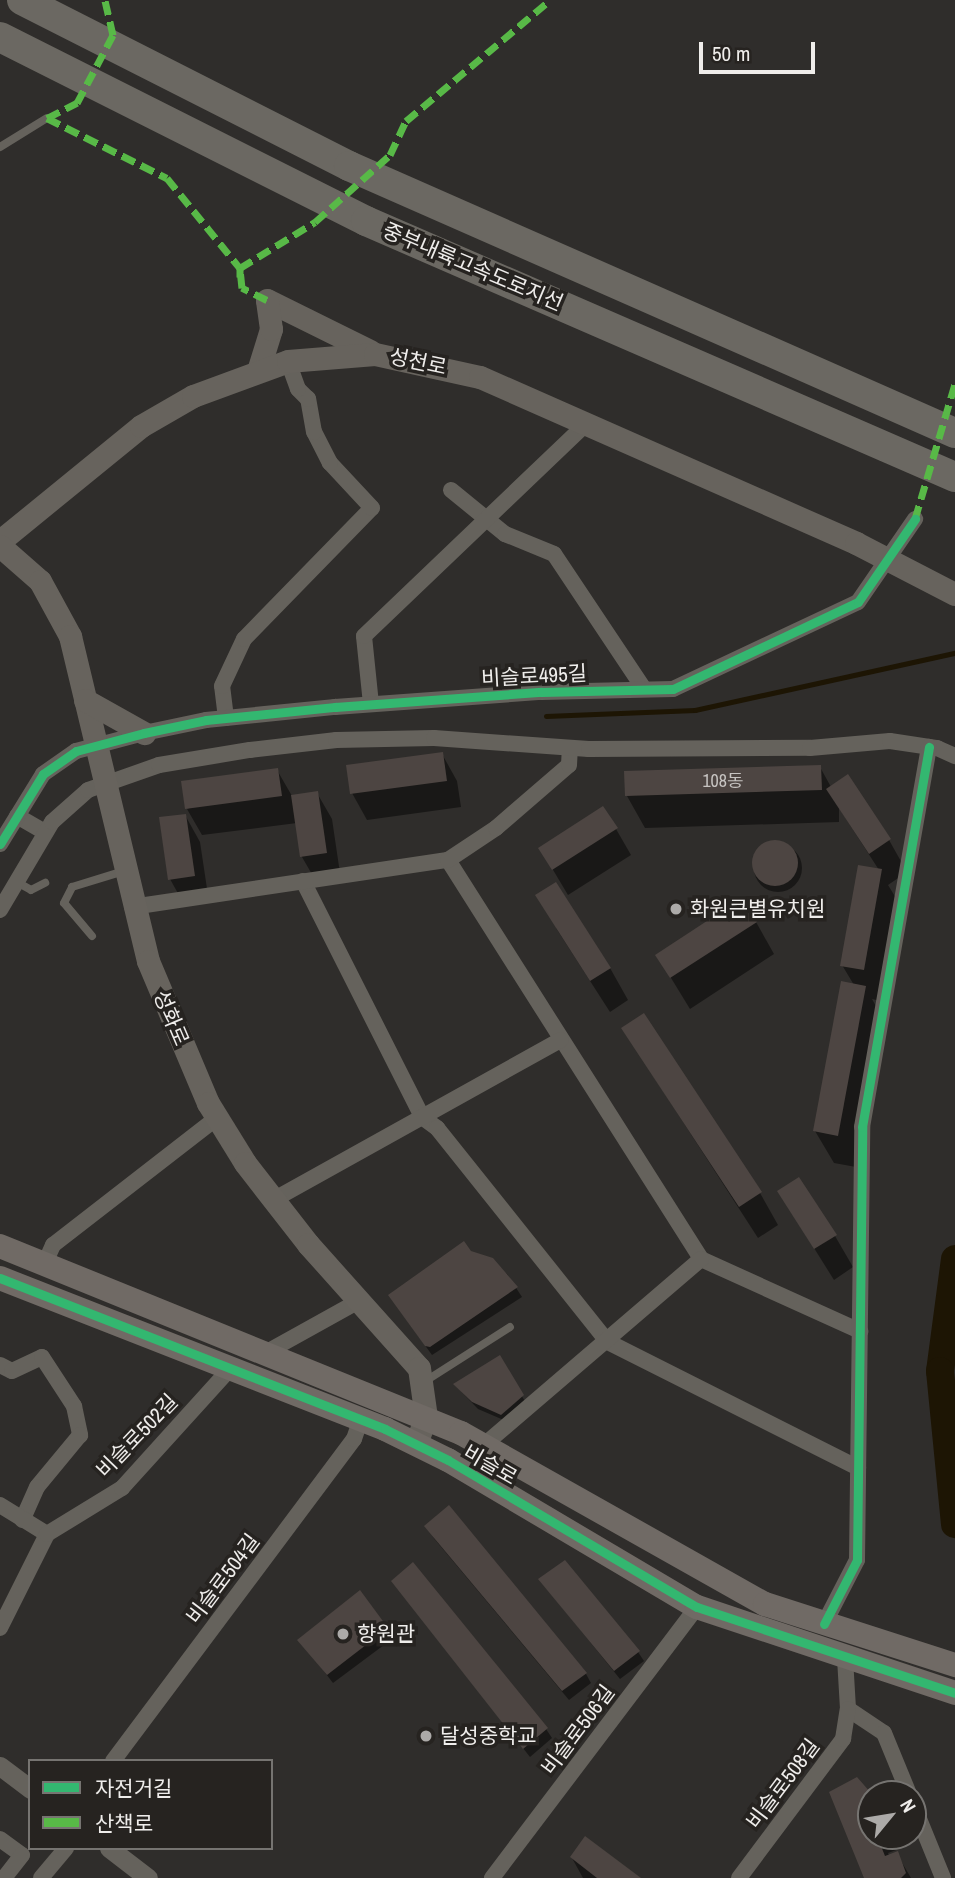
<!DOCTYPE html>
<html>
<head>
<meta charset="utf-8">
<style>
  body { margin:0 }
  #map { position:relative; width:955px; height:1878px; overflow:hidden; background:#2f2d2b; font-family:"Archivo Narrow","Noto Sans KR",sans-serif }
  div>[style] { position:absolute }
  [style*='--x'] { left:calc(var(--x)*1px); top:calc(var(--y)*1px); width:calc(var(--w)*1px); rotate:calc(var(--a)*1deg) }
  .shadow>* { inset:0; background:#0007 }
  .round { border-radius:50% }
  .stream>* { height:4.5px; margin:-2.25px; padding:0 2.25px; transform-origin:2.25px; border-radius:2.25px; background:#1d1504 }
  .river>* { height:28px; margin:-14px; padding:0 14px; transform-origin:14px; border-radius:14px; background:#1d1504 }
  .building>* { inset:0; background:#4d4542 }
  .service>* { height:8px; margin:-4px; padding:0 4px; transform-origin:4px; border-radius:4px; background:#65625c }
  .minor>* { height:16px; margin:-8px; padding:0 8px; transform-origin:8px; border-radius:8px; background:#65625c }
  .tertiary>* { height:19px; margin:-9.5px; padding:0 9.5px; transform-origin:9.5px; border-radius:9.5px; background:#65625c }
  .secondary>* { height:23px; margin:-11.5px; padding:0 11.5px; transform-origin:11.5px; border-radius:11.5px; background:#67635d }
  .primary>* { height:24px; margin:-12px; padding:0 12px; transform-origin:12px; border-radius:12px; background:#706a65 }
  .motorway>* { height:30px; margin:-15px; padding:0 15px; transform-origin:15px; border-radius:15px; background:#6b6862 }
  .secondary-bridge>* { height:23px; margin:-11.5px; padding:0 11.5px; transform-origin:11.5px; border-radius:11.5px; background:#67635d }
  .quiet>* { height:7px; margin-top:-3.5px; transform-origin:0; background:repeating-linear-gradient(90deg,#58b947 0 14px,transparent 0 21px) }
  .cycleway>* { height:9px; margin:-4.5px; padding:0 4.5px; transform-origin:4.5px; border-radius:4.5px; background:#33b770 }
  .dots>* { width:19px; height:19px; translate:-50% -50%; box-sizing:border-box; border:4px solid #262320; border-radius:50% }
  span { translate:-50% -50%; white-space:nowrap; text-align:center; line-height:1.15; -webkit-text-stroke:7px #262320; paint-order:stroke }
  .number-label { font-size:18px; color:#c6c3c1 }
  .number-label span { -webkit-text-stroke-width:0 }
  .street-label { font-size:21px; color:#efedeb }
  .poi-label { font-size:21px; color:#efedeb }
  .left { translate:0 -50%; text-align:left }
  .legend { position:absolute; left:28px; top:1759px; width:245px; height:91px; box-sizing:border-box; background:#262320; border:2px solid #767471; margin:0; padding:9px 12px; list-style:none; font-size:21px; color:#efedeb }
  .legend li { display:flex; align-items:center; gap:14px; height:35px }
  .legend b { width:35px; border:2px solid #767471 }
  .north { position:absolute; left:857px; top:1780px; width:70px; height:70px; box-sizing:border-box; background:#262320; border:2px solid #767471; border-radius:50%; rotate:60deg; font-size:19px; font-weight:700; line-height:28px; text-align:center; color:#efedeb }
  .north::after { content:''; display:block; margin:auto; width:24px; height:32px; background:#acaaa8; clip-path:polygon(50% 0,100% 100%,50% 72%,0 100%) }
  .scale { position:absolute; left:699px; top:42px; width:116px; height:32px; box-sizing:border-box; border:4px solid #efedeb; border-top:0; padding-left:9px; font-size:21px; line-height:24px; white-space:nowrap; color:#efedeb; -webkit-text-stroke:5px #262320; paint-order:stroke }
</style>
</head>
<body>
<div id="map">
  <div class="shadow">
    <i style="clip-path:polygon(442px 754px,457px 781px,461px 807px,367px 820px,352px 793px)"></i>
    <i style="clip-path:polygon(820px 767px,831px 787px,889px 840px,907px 872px,888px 885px,899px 903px,881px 1001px,872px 999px,883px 1019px,856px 1167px,834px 1163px,815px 1131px,854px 985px,842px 965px,879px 870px,839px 808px,839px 822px,645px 828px,627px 796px)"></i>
    <i style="clip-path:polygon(277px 770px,292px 796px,317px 793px,332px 819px,341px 880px,317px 883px,302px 857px,297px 823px,202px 835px,187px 809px)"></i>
    <i style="clip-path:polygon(185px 815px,200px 842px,209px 902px,185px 906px,170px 879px)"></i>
    <i style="clip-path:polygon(616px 829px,631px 855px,568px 895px,540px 848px)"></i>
    <i class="round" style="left:754px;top:844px;width:48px;height:48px"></i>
    <i style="clip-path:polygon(756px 922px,774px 954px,690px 1009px,657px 955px)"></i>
    <i style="clip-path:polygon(556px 928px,610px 968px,628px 1000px,610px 1012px)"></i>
    <i style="clip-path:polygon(623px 1029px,760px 1193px,778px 1225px,758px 1238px)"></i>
    <i style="clip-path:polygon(779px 1192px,835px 1236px,853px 1267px,834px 1280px)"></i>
    <i style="clip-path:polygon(470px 1253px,507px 1274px,522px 1297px,432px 1355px,396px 1305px)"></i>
    <i style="clip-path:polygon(499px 1358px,526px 1403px,506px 1421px,478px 1409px,455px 1385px)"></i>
    <i style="clip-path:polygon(432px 1536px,586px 1674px,591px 1683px,569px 1700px)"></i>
    <i style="clip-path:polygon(540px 1580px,638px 1652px,644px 1661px,620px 1679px)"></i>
    <i style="clip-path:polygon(393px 1582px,546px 1729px,552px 1738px,530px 1757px)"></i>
    <i style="clip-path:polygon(360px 1593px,392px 1639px,333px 1683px,300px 1640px)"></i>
    <i style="clip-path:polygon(857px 1779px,871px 1794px,871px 1836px,894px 1836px,899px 1849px,888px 1853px,890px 1857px,897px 1854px,911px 1878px,866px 1878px)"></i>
    <i style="clip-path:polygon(572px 1858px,638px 1878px,583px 1878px)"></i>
  </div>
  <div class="stream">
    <i style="--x:546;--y:716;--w:149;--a:-2.3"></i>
    <i style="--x:695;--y:710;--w:266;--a:-12.4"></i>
  </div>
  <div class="river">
    <i style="--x:955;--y:1259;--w:113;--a:97.6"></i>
    <i style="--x:940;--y:1371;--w:154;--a:84.4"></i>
  </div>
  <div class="building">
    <i style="clip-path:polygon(443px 752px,447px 781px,350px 794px,346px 765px)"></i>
    <i style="clip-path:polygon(821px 765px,822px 790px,625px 796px,624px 771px)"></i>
    <i style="clip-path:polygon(278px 768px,282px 796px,185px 809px,181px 781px)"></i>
    <i style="clip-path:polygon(848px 774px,891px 839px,869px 854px,826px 789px)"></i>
    <i style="clip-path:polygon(318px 791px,327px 853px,300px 857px,291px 795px)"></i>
    <i style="clip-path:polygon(603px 806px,618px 828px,552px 870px,538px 848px)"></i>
    <i style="clip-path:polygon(186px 814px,195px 876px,168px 880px,159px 817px)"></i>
    <i class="round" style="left:752px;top:840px;width:46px;height:46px"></i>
    <i style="clip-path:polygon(858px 865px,882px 869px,864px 970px,840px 966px)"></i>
    <i style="clip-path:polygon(556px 882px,611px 968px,590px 981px,535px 895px)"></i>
    <i style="clip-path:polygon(742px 898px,757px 922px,670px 978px,655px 955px)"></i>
    <i style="clip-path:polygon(841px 981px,866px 986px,838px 1136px,813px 1131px)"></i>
    <i style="clip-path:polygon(644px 1013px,762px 1192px,739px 1207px,621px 1028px)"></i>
    <i style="clip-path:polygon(799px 1177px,837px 1235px,814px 1249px,777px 1191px)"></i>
    <i style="clip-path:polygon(464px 1241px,471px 1251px,493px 1258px,518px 1287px,430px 1347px,425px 1346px,388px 1295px)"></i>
    <i style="clip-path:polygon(500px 1355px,524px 1395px,501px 1415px,472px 1402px,453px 1384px)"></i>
    <i style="clip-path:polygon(449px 1505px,587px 1673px,562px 1691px,424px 1526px)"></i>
    <i style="clip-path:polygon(565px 1560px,640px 1651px,614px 1671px,538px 1579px)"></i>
    <i style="clip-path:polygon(413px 1562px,548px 1728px,523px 1749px,391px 1581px)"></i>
    <i style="clip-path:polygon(360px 1590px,388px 1628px,327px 1675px,297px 1640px)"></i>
    <i style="clip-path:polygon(857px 1777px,871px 1793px,871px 1836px,877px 1836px,885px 1856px,898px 1851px,906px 1873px,901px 1878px,864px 1878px,829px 1792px)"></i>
    <i style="clip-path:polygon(585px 1836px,641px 1878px,597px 1878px,570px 1857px)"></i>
  </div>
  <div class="service">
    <i style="--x:0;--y:147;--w:55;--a:-31.7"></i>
    <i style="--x:15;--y:881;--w:18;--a:29"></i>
    <i style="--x:31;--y:890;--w:16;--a:-27"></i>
    <i style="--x:92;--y:936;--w:43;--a:-130.3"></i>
    <i style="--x:64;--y:903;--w:18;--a:-63"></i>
    <i style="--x:72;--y:887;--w:54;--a:-17.1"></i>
    <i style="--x:424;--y:1382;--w:102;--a:-32.6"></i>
  </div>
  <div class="minor">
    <i style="--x:451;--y:490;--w:70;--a:39.2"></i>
    <i style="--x:505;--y:534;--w:53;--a:22.2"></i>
    <i style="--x:554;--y:554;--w:162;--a:56.3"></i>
    <i style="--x:371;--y:704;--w:68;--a:-95.9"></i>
    <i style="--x:364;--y:636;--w:308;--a:-43.7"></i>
    <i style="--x:226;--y:718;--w:32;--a:-97"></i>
    <i style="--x:222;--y:686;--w:52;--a:-64.9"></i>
    <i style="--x:244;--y:639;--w:183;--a:-45.7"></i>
    <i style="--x:372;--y:508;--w:62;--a:-133"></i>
    <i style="--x:330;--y:463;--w:35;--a:-117"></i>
    <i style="--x:314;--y:432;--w:34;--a:-100"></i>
    <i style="--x:308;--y:399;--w:14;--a:-135"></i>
    <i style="--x:298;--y:389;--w:30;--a:-110"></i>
    <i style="--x:17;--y:816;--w:32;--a:30"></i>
    <i style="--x:0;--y:844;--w:82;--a:-58.4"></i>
    <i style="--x:43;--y:774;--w:40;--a:-34.9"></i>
    <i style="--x:76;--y:751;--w:70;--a:-14.8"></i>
    <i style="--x:144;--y:733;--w:63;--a:-11.8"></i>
    <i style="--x:206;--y:720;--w:130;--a:-5.8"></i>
    <i style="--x:335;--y:707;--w:207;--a:-4.2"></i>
    <i style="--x:541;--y:692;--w:132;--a:-1.3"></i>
    <i style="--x:673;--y:689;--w:204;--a:-25.2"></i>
    <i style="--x:858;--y:602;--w:101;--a:-55.5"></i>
    <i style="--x:448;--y:860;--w:472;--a:57.6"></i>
    <i style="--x:701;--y:1259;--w:175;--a:24.4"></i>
    <i style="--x:303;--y:881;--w:264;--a:63.2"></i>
    <i style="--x:422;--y:1117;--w:19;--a:36"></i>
    <i style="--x:437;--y:1128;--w:274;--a:51.4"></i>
    <i style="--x:608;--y:1342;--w:280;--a:26.7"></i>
    <i style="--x:132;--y:907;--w:319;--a:-8.5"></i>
    <i style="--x:448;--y:860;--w:58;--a:-33.7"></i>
    <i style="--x:496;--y:828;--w:96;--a:-40.8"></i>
    <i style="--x:569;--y:765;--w:17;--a:-87"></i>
    <i style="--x:0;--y:910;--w:102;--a:-59.4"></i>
    <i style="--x:52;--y:822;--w:48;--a:-41.6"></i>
    <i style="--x:88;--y:790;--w:75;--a:-19.4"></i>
    <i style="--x:159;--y:765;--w:92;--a:-9.4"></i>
    <i style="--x:250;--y:750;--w:87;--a:-6.6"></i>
    <i style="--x:336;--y:740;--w:98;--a:-1.2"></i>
    <i style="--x:434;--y:738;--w:155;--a:4.1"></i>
    <i style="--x:589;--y:749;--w:221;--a:-0.3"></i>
    <i style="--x:810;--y:748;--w:80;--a:-5"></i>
    <i style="--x:890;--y:741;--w:48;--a:8.5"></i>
    <i style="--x:937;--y:748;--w:20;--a:24"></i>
    <i style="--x:273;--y:1200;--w:329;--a:-29.1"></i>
    <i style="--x:45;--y:1263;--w:20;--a:-66"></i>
    <i style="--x:53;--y:1245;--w:207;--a:-37.8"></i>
    <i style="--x:267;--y:1352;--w:105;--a:-29"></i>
    <i style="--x:0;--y:1365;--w:13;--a:27"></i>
    <i style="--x:12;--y:1371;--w:33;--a:-25"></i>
    <i style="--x:42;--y:1357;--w:59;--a:56.9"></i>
    <i style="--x:74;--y:1406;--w:30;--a:78"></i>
    <i style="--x:80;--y:1435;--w:67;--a:129.6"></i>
    <i style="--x:37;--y:1487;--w:36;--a:114"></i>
    <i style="--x:484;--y:1445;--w:286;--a:-40.6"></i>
    <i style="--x:0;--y:1505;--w:55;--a:31.7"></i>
    <i style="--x:824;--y:1624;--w:72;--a:-62.7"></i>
    <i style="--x:857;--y:1560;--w:433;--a:-89.3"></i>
    <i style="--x:862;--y:1127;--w:386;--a:-80"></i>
    <i style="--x:0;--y:1628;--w:105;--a:-63.4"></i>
    <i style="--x:47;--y:1534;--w:88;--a:-31.5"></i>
    <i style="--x:122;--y:1488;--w:162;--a:-47.8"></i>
    <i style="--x:845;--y:1658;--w:51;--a:86.6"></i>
    <i style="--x:848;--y:1709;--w:43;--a:33.7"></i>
    <i style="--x:884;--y:1733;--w:66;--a:67.7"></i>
    <i style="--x:113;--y:1761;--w:402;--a:-53.2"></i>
    <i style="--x:354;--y:1439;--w:21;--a:-71"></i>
    <i style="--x:913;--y:1804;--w:80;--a:67.9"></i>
    <i style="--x:0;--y:1839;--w:27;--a:36"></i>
    <i style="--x:22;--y:1855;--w:29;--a:128"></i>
    <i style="--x:41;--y:1878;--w:39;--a:-50"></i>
    <i style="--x:492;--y:1878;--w:340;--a:-52.9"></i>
    <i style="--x:739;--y:1878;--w:174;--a:-53.2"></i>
    <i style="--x:843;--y:1739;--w:30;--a:-81"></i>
  </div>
  <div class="tertiary">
    <i style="--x:0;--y:1766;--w:38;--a:37"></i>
    <i style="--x:109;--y:1848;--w:49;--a:37.6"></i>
  </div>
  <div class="secondary">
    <i style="--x:267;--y:300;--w:115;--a:26.3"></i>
    <i style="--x:258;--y:371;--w:44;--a:-72.8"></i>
    <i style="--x:271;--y:329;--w:29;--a:-98"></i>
    <i style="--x:0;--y:541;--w:182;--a:-39.2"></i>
    <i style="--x:141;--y:426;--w:60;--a:-30"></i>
    <i style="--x:193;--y:396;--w:101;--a:-20.2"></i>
    <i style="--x:288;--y:361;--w:87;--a:-4.6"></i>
    <i style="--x:375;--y:354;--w:107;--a:12.4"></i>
    <i style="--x:480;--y:377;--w:411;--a:23.8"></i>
    <i style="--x:0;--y:546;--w:53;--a:41.2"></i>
    <i style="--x:40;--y:581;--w:63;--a:61.4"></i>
    <i style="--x:70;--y:636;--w:334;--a:76.5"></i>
    <i style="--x:148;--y:961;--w:154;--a:67.1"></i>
    <i style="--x:208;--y:1103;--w:70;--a:58.3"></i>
    <i style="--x:245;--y:1163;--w:103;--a:52.1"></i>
    <i style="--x:308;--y:1244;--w:166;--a:48.2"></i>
    <i style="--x:419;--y:1368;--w:49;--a:81.9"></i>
    <i style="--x:426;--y:1417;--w:17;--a:111"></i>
    <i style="--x:85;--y:700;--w:68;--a:29.2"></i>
  </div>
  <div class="primary">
    <i style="--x:0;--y:1246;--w:497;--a:22.1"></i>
    <i style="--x:461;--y:1433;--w:349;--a:29.4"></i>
    <i style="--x:765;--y:1604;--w:200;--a:17.8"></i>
    <i style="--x:0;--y:1278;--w:414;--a:21.4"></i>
    <i style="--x:385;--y:1429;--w:70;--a:26.2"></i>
    <i style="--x:448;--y:1460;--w:289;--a:30.6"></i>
    <i style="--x:697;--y:1607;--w:272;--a:18.4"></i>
  </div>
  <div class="motorway">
    <i style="--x:22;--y:0;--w:367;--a:26.9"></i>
    <i style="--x:349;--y:166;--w:662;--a:23.78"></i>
    <i style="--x:0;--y:37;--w:410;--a:26.7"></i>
    <i style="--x:366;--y:221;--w:642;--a:23.49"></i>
  </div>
  <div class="secondary-bridge">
    <i style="--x:856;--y:543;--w:111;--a:27.3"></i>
  </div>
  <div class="quiet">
    <i style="--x:47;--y:118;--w:134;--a:26.6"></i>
    <i style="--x:167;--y:178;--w:116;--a:51"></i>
    <i style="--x:240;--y:268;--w:9;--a:90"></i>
    <i style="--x:47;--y:118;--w:34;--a:-27"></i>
    <i style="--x:77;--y:103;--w:77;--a:-62.1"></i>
    <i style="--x:113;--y:35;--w:36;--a:-103"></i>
    <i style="--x:267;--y:300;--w:28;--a:-154"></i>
    <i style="--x:242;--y:288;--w:20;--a:-96"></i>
    <i style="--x:240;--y:268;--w:88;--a:-31.5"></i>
    <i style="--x:315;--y:222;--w:101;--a:-41.8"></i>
    <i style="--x:390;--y:155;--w:38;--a:-65"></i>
    <i style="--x:406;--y:121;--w:188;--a:-40"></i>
    <i style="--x:915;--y:519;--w:141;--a:-73.5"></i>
  </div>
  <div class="cycleway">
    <i style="--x:0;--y:844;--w:82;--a:-58.4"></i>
    <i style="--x:43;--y:774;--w:40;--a:-34.9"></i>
    <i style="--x:76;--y:751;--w:70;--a:-14.8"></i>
    <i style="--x:144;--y:733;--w:63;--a:-11.8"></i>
    <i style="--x:206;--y:720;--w:130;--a:-5.8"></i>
    <i style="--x:335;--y:707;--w:207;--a:-4.2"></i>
    <i style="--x:541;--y:692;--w:132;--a:-1.3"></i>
    <i style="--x:673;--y:689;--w:204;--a:-25.2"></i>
    <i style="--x:858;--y:602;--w:101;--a:-55.5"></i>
    <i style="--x:0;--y:1278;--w:414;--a:21.4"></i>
    <i style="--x:385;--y:1429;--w:70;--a:26.2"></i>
    <i style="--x:448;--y:1460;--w:289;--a:30.6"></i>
    <i style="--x:697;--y:1607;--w:272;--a:18.4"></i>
    <i style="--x:824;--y:1624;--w:72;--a:-62.7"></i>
    <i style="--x:857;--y:1560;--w:433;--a:-89.3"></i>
    <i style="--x:862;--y:1127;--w:386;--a:-80"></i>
  </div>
  <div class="dots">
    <i style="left:676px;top:909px;background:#acaaa8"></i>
    <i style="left:343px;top:1634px;background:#acaaa8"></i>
    <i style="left:426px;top:1736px;background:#acaaa8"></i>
  </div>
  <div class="number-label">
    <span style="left:723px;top:781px">108동</span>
  </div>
  <div class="street-label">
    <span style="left:473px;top:267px;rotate:23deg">중부내륙고속도로지선</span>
    <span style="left:418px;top:362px;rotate:12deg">성천로</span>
    <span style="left:534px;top:676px;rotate:-3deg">비슬로495길</span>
    <span style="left:171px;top:1018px;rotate:67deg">성화로</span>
    <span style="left:137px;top:1436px;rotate:-46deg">비슬로502길</span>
    <span style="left:490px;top:1465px;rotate:30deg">비슬로</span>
    <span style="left:223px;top:1579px;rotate:-53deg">비슬로504길</span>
    <span style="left:578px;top:1730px;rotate:-53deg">비슬로506길</span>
    <span style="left:783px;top:1784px;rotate:-53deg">비슬로508길</span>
  </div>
  <div class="poi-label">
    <span class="left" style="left:690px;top:909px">화원큰별유치원</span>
    <span class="left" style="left:357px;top:1634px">향원관</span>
    <span class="left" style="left:440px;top:1736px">달성중학교</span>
  </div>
  <ul class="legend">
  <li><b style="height:9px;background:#33b770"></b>자전거길</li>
  <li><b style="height:9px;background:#58b947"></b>산책로</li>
  </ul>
  <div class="north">N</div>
  <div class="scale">50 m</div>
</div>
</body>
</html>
